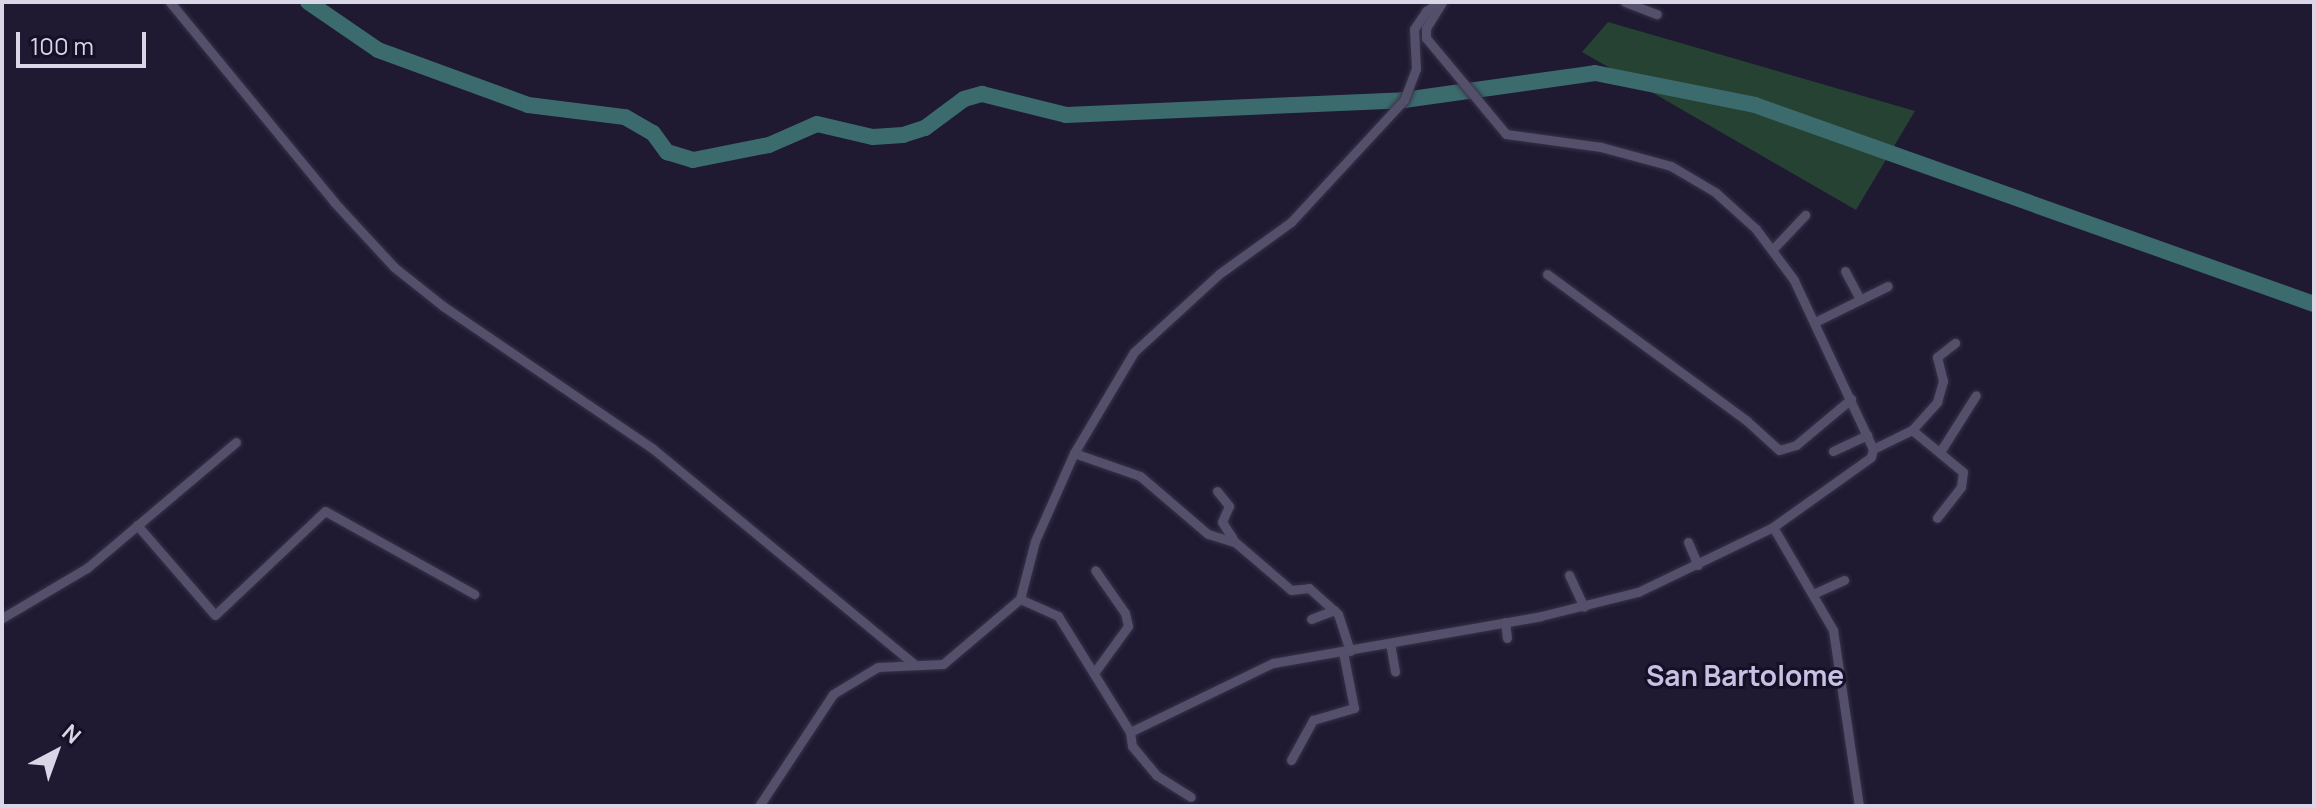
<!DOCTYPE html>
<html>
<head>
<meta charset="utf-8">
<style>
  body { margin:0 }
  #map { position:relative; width:2316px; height:808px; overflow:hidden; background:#1f1932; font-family:Manrope,sans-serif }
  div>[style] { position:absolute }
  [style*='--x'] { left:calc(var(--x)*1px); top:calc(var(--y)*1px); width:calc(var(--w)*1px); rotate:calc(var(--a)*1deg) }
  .green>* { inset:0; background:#254232 }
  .river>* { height:16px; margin:-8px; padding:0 8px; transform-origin:8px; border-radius:8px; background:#3c6b6e }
  .roads { filter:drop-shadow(0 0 2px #373246) drop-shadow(0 0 2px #373246) }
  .minor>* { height:9px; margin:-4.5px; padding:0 4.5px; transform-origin:4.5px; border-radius:4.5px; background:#544f6b }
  span { translate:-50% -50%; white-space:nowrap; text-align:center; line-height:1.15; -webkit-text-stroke:6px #161027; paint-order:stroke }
  .quarter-label { font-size:28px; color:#c7c2e3; font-weight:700 }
  .frame { position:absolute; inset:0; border:4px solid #d8d6e7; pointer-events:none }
  .north { position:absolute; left:16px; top:712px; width:80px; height:80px; -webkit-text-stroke:6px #161027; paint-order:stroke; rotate:41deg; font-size:22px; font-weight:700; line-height:32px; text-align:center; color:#d8d6e7 }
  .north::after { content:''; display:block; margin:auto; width:28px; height:36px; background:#d8d6e7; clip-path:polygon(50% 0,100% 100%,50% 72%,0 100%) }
  .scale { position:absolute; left:16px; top:32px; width:130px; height:36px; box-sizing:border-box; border:4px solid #d8d6e7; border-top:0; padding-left:10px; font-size:24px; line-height:28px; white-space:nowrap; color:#d8d6e7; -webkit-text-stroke:6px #161027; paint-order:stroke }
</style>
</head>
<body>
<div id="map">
  <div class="green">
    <i style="clip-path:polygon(1608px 22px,1915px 111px,1856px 210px,1582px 52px)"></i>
  </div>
  <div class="river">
    <i style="--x:308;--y:2;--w:85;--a:34.4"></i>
    <i style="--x:378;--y:50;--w:160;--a:20.1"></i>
    <i style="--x:528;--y:105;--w:98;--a:7.1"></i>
    <i style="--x:625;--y:117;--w:32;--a:30"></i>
    <i style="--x:653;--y:133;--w:24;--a:54"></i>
    <i style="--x:667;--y:152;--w:27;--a:17"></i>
    <i style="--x:693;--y:160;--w:77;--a:-11.2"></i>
    <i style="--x:769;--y:145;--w:52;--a:-23.6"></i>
    <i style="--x:817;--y:124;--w:57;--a:13.1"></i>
    <i style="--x:873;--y:137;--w:30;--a:-4"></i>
    <i style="--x:903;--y:135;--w:23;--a:-18"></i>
    <i style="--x:925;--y:128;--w:49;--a:-36.6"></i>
    <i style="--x:964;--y:99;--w:19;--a:-16"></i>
    <i style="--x:982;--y:94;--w:87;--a:14"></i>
    <i style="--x:1066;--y:115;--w:338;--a:-2.5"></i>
    <i style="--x:1404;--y:100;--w:193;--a:-8"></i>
    <i style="--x:1595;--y:73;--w:163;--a:11.3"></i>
    <i style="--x:1755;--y:105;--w:593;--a:19.6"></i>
  </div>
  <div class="roads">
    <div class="minor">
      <i style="--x:170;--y:2;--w:259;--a:50.6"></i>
      <i style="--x:334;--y:202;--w:88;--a:47.3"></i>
      <i style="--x:394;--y:267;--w:63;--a:38.5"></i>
      <i style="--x:443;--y:306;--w:253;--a:34.2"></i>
      <i style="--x:652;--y:448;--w:341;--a:39.5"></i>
      <i style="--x:1625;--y:2;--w:34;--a:21"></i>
      <i style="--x:1773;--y:249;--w:47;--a:-46.7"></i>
      <i style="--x:1845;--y:271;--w:32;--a:62"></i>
      <i style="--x:1547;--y:274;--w:248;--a:36.3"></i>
      <i style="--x:1747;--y:421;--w:43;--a:42.2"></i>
      <i style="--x:1779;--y:450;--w:18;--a:-16"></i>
      <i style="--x:1796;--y:445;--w:72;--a:-39.9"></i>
      <i style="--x:1815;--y:322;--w:81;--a:-26.3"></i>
      <i style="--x:1912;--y:430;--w:38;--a:-48"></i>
      <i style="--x:1937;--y:402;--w:22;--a:-74"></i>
      <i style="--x:1943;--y:381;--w:25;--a:-104"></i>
      <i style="--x:1937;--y:357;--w:23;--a:-38"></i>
      <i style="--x:1873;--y:449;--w:43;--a:-26"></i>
      <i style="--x:1912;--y:430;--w:66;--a:39.5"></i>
      <i style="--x:1963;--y:472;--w:15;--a:98"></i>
      <i style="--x:1961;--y:487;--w:39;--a:128"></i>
      <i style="--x:1833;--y:451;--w:38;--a:-25"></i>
      <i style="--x:1940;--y:452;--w:67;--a:-57.7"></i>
      <i style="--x:1074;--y:453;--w:70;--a:19.2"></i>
      <i style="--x:1140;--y:476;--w:89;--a:40.5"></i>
      <i style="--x:1208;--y:534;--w:28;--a:17"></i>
      <i style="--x:1235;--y:542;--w:74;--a:40.6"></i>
      <i style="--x:1291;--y:590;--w:18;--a:-6"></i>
      <i style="--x:1309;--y:588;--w:39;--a:42"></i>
      <i style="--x:1338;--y:614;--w:39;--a:72"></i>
      <i style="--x:1217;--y:491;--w:19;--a:51"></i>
      <i style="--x:1229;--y:506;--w:17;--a:114"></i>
      <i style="--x:1222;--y:522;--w:20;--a:57"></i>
      <i style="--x:137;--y:525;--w:119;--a:49.1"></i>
      <i style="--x:215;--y:615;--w:151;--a:-43.4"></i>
      <i style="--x:325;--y:511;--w:171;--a:29.1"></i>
      <i style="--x:1773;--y:527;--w:119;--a:59.8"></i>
      <i style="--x:1833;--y:630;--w:178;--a:81.6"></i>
      <i style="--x:1688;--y:542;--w:25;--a:67"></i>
      <i style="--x:1569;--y:575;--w:35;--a:65"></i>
      <i style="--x:1815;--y:593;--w:32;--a:-24"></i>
      <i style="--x:1020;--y:599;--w:42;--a:24.1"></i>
      <i style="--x:1058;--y:616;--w:137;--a:58.2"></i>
      <i style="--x:1130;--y:732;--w:159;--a:-25.8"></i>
      <i style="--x:1273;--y:663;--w:272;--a:-9.9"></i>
      <i style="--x:1541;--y:616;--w:100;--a:-13.9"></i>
      <i style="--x:1638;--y:592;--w:150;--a:-25.7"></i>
      <i style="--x:1773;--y:527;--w:120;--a:-35.5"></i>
      <i style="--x:1871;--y:457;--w:8;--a:-76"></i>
      <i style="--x:1873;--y:449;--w:187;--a:-115.1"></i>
      <i style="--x:1794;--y:280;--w:64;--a:-126.7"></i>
      <i style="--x:1756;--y:229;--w:55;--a:-137.9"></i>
      <i style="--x:1715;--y:192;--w:51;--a:-149.4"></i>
      <i style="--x:1671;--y:166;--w:73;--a:-164.8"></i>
      <i style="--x:1601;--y:147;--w:96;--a:-172.2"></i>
      <i style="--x:1506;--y:134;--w:125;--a:-129.8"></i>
      <i style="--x:1426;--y:38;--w:10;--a:-90"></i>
      <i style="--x:1426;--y:28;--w:31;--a:-58"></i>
      <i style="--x:2;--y:618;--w:99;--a:-30.5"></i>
      <i style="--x:87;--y:568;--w:195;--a:-40.2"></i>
      <i style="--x:1311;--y:619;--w:25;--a:-21"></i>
      <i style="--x:1505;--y:622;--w:16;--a:83"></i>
      <i style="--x:1390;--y:643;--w:29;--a:80"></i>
      <i style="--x:1094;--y:673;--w:58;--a:-54.1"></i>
      <i style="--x:1128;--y:626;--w:13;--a:-103"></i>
      <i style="--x:1125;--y:613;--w:52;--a:-124.9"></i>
      <i style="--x:1130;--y:732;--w:14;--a:82"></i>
      <i style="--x:1132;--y:746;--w:38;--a:50"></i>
      <i style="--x:1156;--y:775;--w:41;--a:32.2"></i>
      <i style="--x:1291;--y:760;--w:46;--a:-61.2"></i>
      <i style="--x:1313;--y:720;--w:43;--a:-16.3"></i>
      <i style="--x:1354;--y:708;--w:57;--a:-101.1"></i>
      <i style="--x:759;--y:806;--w:134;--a:-56.5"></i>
      <i style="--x:833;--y:694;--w:52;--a:-31"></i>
      <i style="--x:878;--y:667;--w:65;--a:-2.6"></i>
      <i style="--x:943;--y:664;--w:101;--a:-40.2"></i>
      <i style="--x:1020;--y:599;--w:60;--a:-75.5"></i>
      <i style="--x:1035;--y:541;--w:96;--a:-66.1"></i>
      <i style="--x:1074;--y:453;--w:117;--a:-59.3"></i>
      <i style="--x:1134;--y:352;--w:115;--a:-42.5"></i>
      <i style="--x:1219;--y:274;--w:89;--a:-35.8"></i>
      <i style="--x:1291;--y:222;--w:166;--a:-47.2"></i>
      <i style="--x:1404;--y:100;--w:33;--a:-69"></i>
      <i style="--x:1416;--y:69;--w:40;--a:-92.9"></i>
      <i style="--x:1414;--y:29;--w:22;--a:-56"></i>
      <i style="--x:1426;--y:11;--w:17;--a:-33"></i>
    </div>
  </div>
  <div class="quarter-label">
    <span style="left:1745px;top:675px">San Bartolome</span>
  </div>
  <div class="frame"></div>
  <div class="north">N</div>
  <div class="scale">100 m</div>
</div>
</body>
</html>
